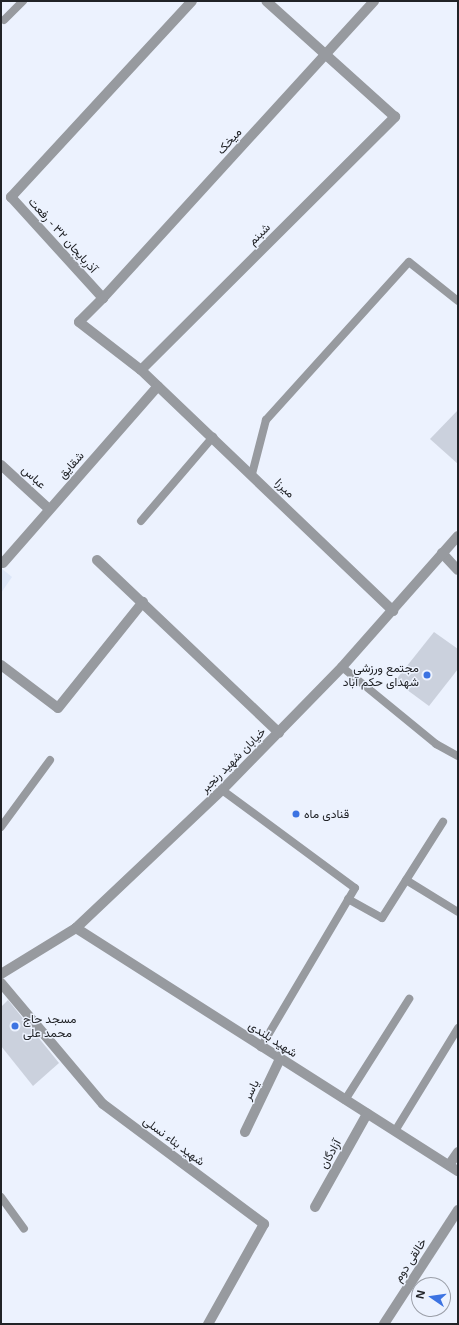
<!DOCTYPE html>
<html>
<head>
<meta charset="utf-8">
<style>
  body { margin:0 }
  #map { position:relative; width:459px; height:1325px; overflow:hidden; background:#ecf2fe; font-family:"Open Sans",Vazirmatn,sans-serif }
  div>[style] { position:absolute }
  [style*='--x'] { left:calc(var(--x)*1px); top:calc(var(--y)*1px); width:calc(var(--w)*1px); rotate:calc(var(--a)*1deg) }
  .built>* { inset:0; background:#dde7f9 }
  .building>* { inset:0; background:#cbd1dd }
  .service>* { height:8px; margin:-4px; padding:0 4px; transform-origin:4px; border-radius:4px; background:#979a9f }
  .minor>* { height:10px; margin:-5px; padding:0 5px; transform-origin:5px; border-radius:5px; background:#979a9f }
  .tertiary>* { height:10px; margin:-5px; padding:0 5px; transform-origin:5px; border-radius:5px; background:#979a9f }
  .dots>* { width:11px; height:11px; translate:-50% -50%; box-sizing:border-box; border:2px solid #ecf2fe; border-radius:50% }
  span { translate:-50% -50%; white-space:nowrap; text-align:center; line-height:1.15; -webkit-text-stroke:3px #ecf2fe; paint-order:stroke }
  .street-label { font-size:12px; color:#212327 }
  .poi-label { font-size:12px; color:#212327 }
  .right { translate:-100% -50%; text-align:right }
  .left { translate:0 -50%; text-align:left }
  .frame { position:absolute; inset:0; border:2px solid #212327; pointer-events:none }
  .north { position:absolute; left:411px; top:1277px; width:40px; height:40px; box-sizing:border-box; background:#ecf2fe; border:1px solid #9b9fa8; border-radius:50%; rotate:283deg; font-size:11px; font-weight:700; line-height:16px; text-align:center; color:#212327 }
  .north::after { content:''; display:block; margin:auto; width:14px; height:18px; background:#3c73e2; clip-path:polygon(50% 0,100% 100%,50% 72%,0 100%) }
</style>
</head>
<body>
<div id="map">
  <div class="built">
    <i style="clip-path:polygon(1px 568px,12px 577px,1px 593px)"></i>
  </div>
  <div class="building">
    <i style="clip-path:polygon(458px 410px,458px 464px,430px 439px)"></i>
    <i style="clip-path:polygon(434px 632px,458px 649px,458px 669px,429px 706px,395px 681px)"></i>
    <i style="clip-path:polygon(8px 1000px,59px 1063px,33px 1086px,1px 1046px,1px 1007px)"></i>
  </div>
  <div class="service">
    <i style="--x:4;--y:20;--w:27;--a:-45"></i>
    <i style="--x:252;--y:474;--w:56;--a:-75.5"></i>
    <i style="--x:266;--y:420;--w:213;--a:-47.9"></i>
    <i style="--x:409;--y:262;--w:63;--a:38.5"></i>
    <i style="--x:141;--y:521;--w:111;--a:-49.4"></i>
    <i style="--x:342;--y:667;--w:122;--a:39.3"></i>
    <i style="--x:436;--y:744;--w:25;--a:29"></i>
    <i style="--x:222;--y:790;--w:165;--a:36.4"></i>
    <i style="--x:355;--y:888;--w:185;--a:120.6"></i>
    <i style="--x:1;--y:827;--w:83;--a:-53.8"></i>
    <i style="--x:406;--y:880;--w:61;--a:31.6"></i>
    <i style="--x:348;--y:899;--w:39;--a:29"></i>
    <i style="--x:382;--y:918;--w:114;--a:-57.6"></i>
    <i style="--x:345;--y:1100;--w:120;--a:-57.6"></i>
    <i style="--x:395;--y:1131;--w:121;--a:-58.5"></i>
    <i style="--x:1;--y:1197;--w:39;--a:54"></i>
  </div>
  <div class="minor">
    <i style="--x:192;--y:1;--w:267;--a:132.7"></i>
    <i style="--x:11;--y:197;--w:137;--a:47.7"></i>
    <i style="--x:103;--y:298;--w:34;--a:135"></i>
    <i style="--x:79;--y:322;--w:78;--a:37.7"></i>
    <i style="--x:141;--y:370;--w:349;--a:43.7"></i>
    <i style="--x:103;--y:298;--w:402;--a:-47.6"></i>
    <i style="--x:141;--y:370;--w:359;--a:-44.9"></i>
    <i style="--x:395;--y:117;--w:173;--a:-138"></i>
    <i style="--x:1;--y:465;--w:65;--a:42.5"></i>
    <i style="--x:442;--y:553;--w:23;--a:47"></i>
    <i style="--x:97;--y:560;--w:251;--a:43.5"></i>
    <i style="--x:3;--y:563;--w:235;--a:-48.8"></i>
    <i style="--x:1;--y:665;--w:71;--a:37"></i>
    <i style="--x:58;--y:708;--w:136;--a:-51.3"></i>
    <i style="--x:76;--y:928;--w:453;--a:32.5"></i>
    <i style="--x:1;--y:983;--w:158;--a:49.9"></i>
    <i style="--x:103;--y:1104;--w:201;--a:36.7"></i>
    <i style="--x:264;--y:1224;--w:115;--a:119.2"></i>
    <i style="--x:245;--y:1132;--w:81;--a:-64.4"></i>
    <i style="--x:449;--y:1165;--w:16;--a:-55"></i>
    <i style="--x:315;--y:1207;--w:107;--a:-60.8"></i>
    <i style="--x:384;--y:1324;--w:136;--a:-57"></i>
  </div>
  <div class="tertiary">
    <i style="--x:1;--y:974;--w:88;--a:-31.5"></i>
    <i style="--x:76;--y:928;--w:201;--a:-43.4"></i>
    <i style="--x:222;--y:790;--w:172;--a:-45.7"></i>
    <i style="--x:342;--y:667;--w:175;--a:-48.5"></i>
  </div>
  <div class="dots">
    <i style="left:427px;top:675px;background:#3c73e2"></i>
    <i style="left:296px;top:814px;background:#3c73e2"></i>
    <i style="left:15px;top:1026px;background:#3c73e2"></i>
  </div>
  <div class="street-label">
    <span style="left:229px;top:141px;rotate:-48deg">میخک</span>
    <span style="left:259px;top:234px;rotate:-45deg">شبنم</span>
    <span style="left:63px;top:235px;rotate:48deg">آذربایجان ۳۲ - رفعت</span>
    <span style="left:71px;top:465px;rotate:-48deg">شقایق</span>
    <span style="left:34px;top:477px;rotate:43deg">عباس</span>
    <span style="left:285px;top:488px;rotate:44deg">میرزا</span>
    <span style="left:233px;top:760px;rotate:-45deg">خیابان شهید رنجبر</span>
    <span style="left:273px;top:1039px;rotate:33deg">شهید بلندی</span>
    <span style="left:251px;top:1090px;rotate:-64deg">یاسر</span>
    <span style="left:174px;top:1141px;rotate:37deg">شهید بناء نسلی</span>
    <span style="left:330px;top:1154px;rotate:-61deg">آزادگان</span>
    <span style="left:410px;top:1260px;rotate:-57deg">خالقی دوم</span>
  </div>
  <div class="poi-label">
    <span class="right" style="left:419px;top:675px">مجتمع ورزشی<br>شهدای حکم آباد</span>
    <span class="left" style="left:304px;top:814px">قنادی ماه</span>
    <span class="left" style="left:23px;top:1026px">مسجد حاج<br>محمد علی</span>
  </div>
  <div class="frame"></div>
  <div class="north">N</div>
</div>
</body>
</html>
